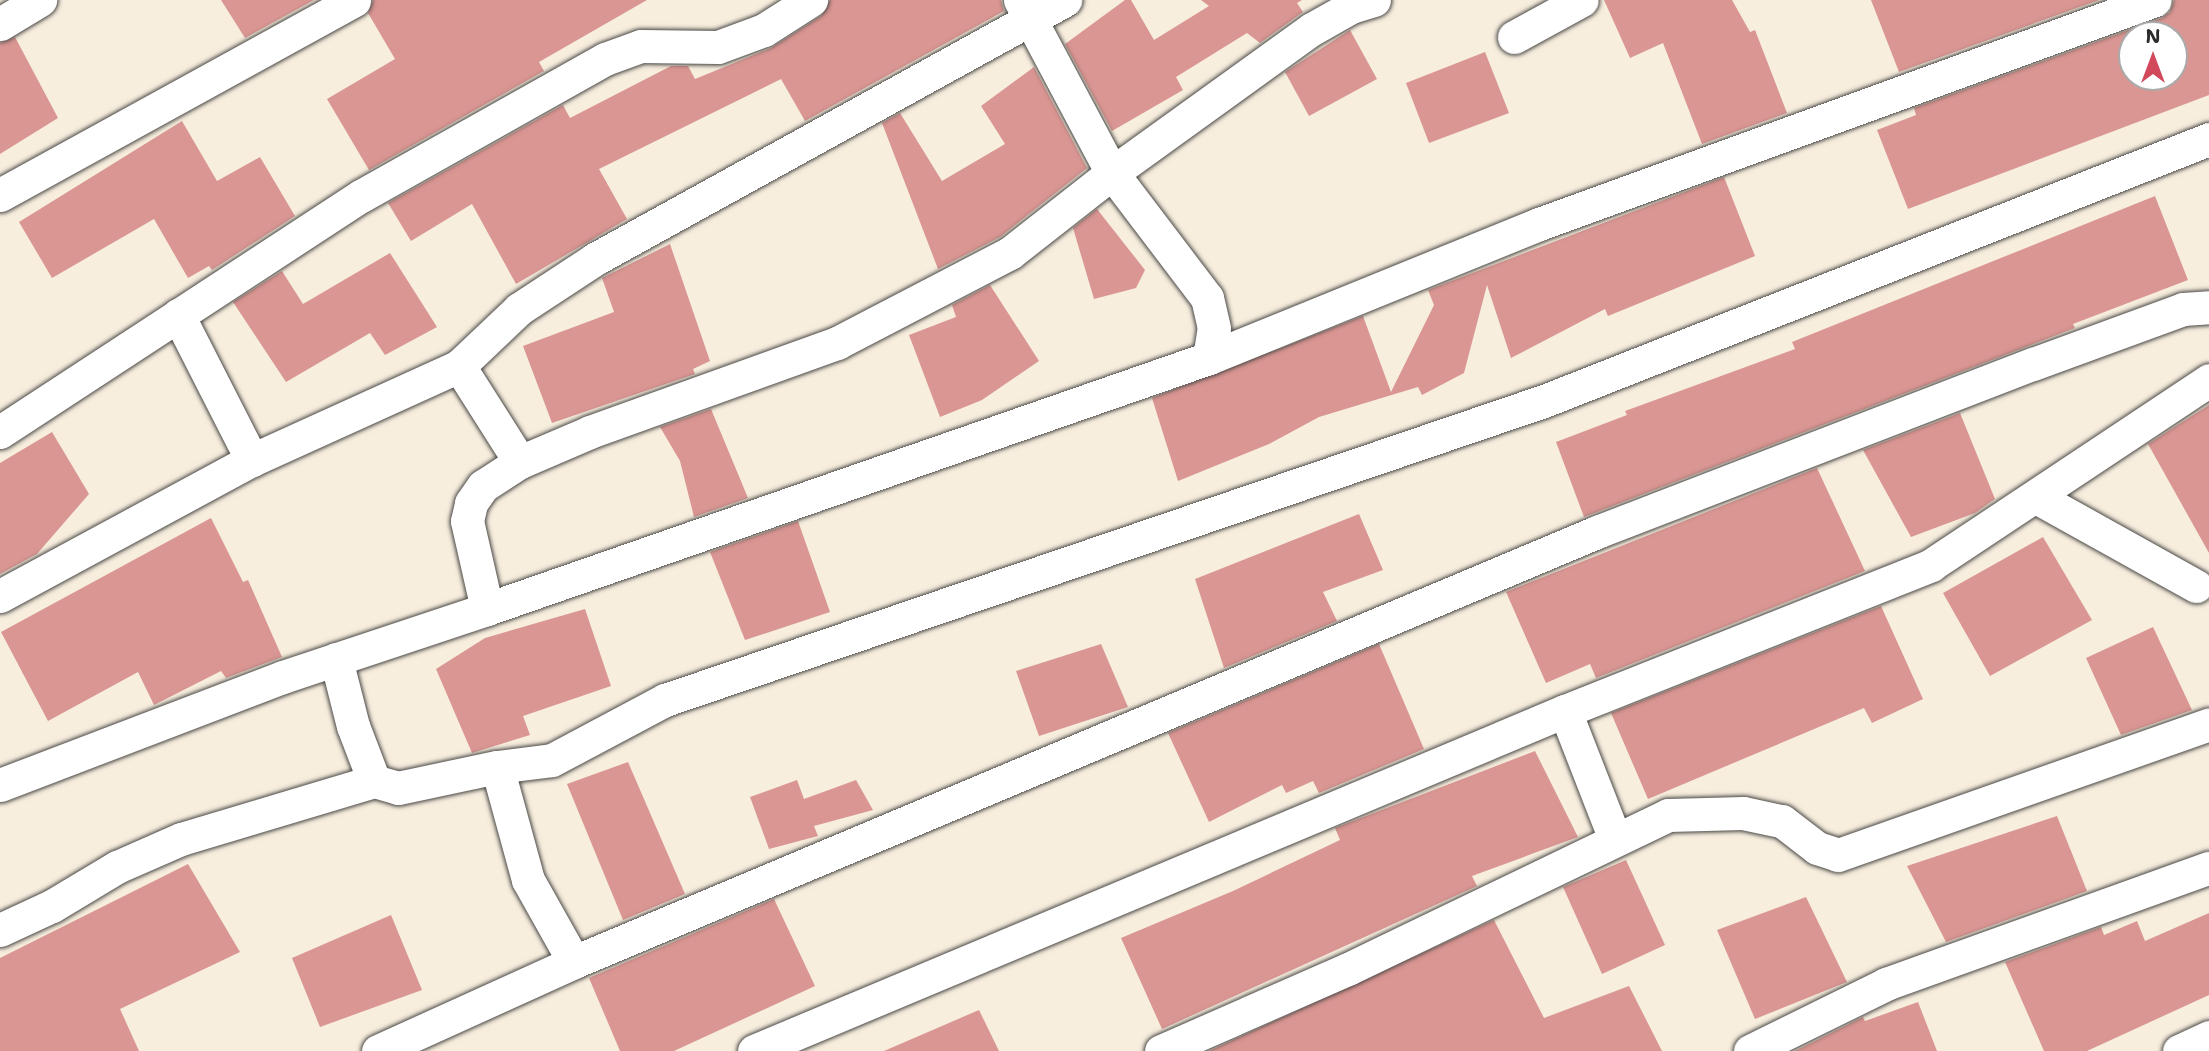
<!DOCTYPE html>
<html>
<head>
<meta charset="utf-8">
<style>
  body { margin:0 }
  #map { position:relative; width:2209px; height:1051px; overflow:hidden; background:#f7eede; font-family:"Shantell Sans",sans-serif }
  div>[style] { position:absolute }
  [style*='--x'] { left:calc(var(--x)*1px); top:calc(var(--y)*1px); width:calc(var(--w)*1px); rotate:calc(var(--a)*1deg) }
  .building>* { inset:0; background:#da9693 }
  .roads { filter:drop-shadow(0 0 2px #4a4846) drop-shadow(0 0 2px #4a4846) }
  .minor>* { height:33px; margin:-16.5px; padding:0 16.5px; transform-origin:16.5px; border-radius:16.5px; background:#fff }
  span { translate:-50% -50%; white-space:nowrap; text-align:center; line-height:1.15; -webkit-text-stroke:5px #fff; paint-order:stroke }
  .north { position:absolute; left:2118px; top:21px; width:70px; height:70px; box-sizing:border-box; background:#fff; border:2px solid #aaa; border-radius:50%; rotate:0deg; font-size:19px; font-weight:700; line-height:28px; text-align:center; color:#2b2b2b }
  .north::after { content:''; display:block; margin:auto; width:24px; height:32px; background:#d1495b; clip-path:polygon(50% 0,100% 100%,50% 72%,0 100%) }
</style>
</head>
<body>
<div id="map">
  <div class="building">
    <i style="clip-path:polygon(221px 0,314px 0,245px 38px)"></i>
    <i style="clip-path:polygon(373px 0,647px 0,539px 62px,544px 71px,369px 170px,327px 99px,395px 59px,368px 13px)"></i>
    <i style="clip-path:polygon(830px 0,1001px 0,1004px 11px,805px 121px,781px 79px,599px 169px,627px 219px,516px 284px,472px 204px,411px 241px,388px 203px,563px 105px,570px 118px,671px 66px,688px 66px,695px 79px,771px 48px,821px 16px)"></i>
    <i style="clip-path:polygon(1125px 0,1131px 0,1154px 40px,1209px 6px,1201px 0,1302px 0,1297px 3px,1303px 12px,1260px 43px,1247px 33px,1176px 77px,1183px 90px,1112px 131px,1065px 44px)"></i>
    <i style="clip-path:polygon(1604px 0,1732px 0,1750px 32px,1755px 30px,1787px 113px,1702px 144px,1663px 43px,1630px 58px)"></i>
    <i style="clip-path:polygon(1871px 0,2099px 0,1899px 72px)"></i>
    <i style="clip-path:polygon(evenodd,2174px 0,2209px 0,2209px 95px,1908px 209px,1877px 130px,1916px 115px,1914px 108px,2162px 18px,2170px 12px,2174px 0,2132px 35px,2174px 35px,2174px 77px,2132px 77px,2132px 35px)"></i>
    <i style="clip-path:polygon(1350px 30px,1377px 79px,1309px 116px,1285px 72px)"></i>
    <i style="clip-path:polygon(15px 37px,58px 118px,0 154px,0 43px)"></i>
    <i style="clip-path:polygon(1485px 52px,1509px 113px,1429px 143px,1406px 83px)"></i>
    <i style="clip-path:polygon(1034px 67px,1087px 168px,1000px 237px,938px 269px,882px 123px,900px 113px,942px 181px,1005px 144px,981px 106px)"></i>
    <i style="clip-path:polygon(182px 121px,217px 181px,260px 157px,295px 216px,212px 270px,209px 266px,188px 278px,154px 219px,52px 278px,19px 222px)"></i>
    <i style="clip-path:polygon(1724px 177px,1755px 256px,1608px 316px,1605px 309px,1511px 358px,1487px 285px,1464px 373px,1422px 395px,1418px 387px,1319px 417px,1269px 444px,1178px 481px,1152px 398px,1363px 316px,1391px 392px,1434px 305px,1428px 290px)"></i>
    <i style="clip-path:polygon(2155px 196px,2188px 280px,2073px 324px,2075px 328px,1584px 517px,1556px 442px,1627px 415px,1625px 411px,1795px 349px,1792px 342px)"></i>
    <i style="clip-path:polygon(1097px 209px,1145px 270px,1136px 288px,1094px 299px,1073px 228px)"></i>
    <i style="clip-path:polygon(670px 244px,710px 361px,693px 369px,695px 374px,552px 423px,523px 346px,614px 312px,602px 278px)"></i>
    <i style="clip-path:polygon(390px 253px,437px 327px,385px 355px,370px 333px,286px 382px,233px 302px,282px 271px,303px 304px)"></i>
    <i style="clip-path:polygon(990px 285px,1039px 361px,982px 400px,940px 417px,909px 335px,956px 317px,952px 305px)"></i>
    <i style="clip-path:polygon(2209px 405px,2209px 553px,2148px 444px)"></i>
    <i style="clip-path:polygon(711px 409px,748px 498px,694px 517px,680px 461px,660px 427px)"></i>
    <i style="clip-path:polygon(1960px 413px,1995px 499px,1975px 513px,1911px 537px,1863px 450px)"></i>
    <i style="clip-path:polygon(52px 432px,89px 494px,37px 554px,0 574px,0 463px)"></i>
    <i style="clip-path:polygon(1817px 468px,1865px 571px,1596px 678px,1590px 664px,1546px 683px,1506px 592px)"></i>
    <i style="clip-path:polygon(1359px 514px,1383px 570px,1323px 592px,1337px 621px,1224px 668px,1195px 579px)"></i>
    <i style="clip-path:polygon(211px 518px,243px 582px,248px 580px,282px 657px,226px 678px,221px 671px,154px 705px,138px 672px,48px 721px,1px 632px)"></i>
    <i style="clip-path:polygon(798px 521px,830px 612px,745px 640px,710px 552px)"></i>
    <i style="clip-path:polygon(2043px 537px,2092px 620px,1990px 676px,1943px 593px)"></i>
    <i style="clip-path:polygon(1881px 606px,1923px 699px,1872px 723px,1864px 708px,1648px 799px,1611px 713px)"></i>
    <i style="clip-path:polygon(585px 609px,611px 686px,523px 716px,530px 735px,472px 753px,436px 669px,485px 638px)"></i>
    <i style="clip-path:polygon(2153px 627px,2192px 710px,2121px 735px,2086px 658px)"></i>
    <i style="clip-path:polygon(1101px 644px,1128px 707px,1039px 736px,1016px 671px)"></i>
    <i style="clip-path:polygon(1379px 644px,1424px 749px,1319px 793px,1313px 781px,1286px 793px,1282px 785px,1209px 822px,1168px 733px)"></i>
    <i style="clip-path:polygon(1535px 751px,1578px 837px,1472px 876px,1477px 886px,1162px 1029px,1121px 938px,1233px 891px,1340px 840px,1335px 828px)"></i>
    <i style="clip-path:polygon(628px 762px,685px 894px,623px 920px,567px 784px)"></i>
    <i style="clip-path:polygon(797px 780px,804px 799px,856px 780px,873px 810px,814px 826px,818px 836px,769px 849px,750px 797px)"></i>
    <i style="clip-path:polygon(2057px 816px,2087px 891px,1946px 942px,1907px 866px)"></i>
    <i style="clip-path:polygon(1626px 860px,1665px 945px,1602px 974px,1563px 887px)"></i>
    <i style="clip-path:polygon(188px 864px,240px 952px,120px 1009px,139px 1051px,0 1051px,0 958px)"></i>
    <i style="clip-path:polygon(1806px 897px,1847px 982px,1755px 1019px,1717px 930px)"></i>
    <i style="clip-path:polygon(774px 899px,815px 986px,674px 1051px,620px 1051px,589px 978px)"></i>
    <i style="clip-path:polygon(2209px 913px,2209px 995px,2087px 1051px,2044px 1051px,2005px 962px,2101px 927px,2104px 935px,2137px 921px,2145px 941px)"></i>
    <i style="clip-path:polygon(391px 915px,422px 990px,320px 1027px,292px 958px)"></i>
    <i style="clip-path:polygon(1494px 920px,1544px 1018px,1629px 986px,1662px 1051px,1209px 1051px)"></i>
    <i style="clip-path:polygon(1918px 1002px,1937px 1051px,1795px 1051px,1863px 1017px,1865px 1021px)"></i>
    <i style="clip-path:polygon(979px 1010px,999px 1051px,884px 1051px)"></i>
  </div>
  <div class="roads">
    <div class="minor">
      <i style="--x:0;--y:24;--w:47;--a:-31"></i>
      <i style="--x:1514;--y:37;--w:77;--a:-28.6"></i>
      <i style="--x:0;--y:195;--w:404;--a:-28.8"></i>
      <i style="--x:178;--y:315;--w:163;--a:63"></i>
      <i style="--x:1209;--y:358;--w:30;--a:-81"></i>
      <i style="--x:1214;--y:328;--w:31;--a:-103"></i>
      <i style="--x:1207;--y:298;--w:157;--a:-127.2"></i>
      <i style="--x:1112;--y:173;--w:246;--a:-35.8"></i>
      <i style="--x:1312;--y:29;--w:45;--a:-29.4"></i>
      <i style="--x:1351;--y:7;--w:24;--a:-17"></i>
      <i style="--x:0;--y:432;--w:431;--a:-33.2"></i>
      <i style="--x:361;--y:196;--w:280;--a:-29.3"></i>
      <i style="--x:605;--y:59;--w:38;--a:-20"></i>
      <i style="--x:641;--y:46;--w:77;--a:0.7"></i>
      <i style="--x:718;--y:47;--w:49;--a:-20.3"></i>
      <i style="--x:764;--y:30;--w:56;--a:-32.6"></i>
      <i style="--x:520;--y:462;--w:114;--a:-122.4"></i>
      <i style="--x:459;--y:366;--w:83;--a:-43.5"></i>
      <i style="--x:519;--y:309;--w:91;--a:-33.3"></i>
      <i style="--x:595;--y:259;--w:537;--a:-28.86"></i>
      <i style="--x:2038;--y:498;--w:181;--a:29.1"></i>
      <i style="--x:0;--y:596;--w:286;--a:-28.4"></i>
      <i style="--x:252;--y:460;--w:227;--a:-24.4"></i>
      <i style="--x:487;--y:609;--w:764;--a:-19.17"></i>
      <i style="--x:1209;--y:358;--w:356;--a:-22.1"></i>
      <i style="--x:1539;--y:224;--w:655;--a:-19.98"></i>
      <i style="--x:336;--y:659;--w:69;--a:75.8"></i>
      <i style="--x:353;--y:726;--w:59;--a:69.1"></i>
      <i style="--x:1565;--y:711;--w:137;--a:68.7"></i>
      <i style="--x:0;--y:785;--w:303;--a:-20.9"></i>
      <i style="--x:283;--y:677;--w:215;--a:-18.4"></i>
      <i style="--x:487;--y:609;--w:90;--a:-102.8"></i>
      <i style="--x:467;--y:521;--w:18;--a:-77"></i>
      <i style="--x:471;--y:503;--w:21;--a:-55"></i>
      <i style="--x:483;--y:486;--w:44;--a:-33"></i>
      <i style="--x:520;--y:462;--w:76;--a:-23.2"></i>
      <i style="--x:590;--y:432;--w:263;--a:-19.8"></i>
      <i style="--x:837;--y:343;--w:195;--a:-27.5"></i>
      <i style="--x:1010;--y:253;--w:130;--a:-38.1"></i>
      <i style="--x:1112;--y:173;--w:196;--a:-118"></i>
      <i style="--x:0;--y:930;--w:57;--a:-24.8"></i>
      <i style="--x:52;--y:906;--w:76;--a:-31"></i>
      <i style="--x:117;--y:867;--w:70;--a:-23.6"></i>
      <i style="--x:181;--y:839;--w:202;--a:-16.7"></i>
      <i style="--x:374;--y:781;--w:25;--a:16"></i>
      <i style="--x:398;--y:788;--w:101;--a:-12"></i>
      <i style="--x:574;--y:962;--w:1110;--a:-22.8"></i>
      <i style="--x:1597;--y:532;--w:467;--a:-21.1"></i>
      <i style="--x:2033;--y:364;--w:160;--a:-20.1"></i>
      <i style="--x:2183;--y:309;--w:26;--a:-4"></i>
      <i style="--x:378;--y:1051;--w:215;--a:-24.4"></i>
      <i style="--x:574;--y:962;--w:94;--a:-119.3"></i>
      <i style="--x:528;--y:880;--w:117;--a:-105.3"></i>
      <i style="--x:497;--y:767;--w:55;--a:-7.3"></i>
      <i style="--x:552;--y:760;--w:128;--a:-28"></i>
      <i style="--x:665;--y:700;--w:928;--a:-18.79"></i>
      <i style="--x:1544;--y:401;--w:715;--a:-21.5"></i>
      <i style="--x:754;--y:1051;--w:879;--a:-22.75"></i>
      <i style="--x:1565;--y:711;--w:394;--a:-21.7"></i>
      <i style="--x:1931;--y:565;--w:334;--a:-33.6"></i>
      <i style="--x:1161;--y:1051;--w:204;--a:-23.7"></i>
      <i style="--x:1348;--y:969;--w:355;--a:-25.7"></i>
      <i style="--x:1668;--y:815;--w:75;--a:-1.5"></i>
      <i style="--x:1743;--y:813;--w:40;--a:12"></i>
      <i style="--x:1782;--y:821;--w:44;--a:37.6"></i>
      <i style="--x:1817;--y:848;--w:22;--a:18"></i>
      <i style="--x:1838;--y:855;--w:393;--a:-19.4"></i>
      <i style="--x:1750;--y:1051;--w:152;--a:-26.2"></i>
      <i style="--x:1886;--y:984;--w:343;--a:-19.8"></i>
      <i style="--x:2179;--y:1051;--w:33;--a:-25"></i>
    </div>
  </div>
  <div class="north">N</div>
</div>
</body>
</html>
